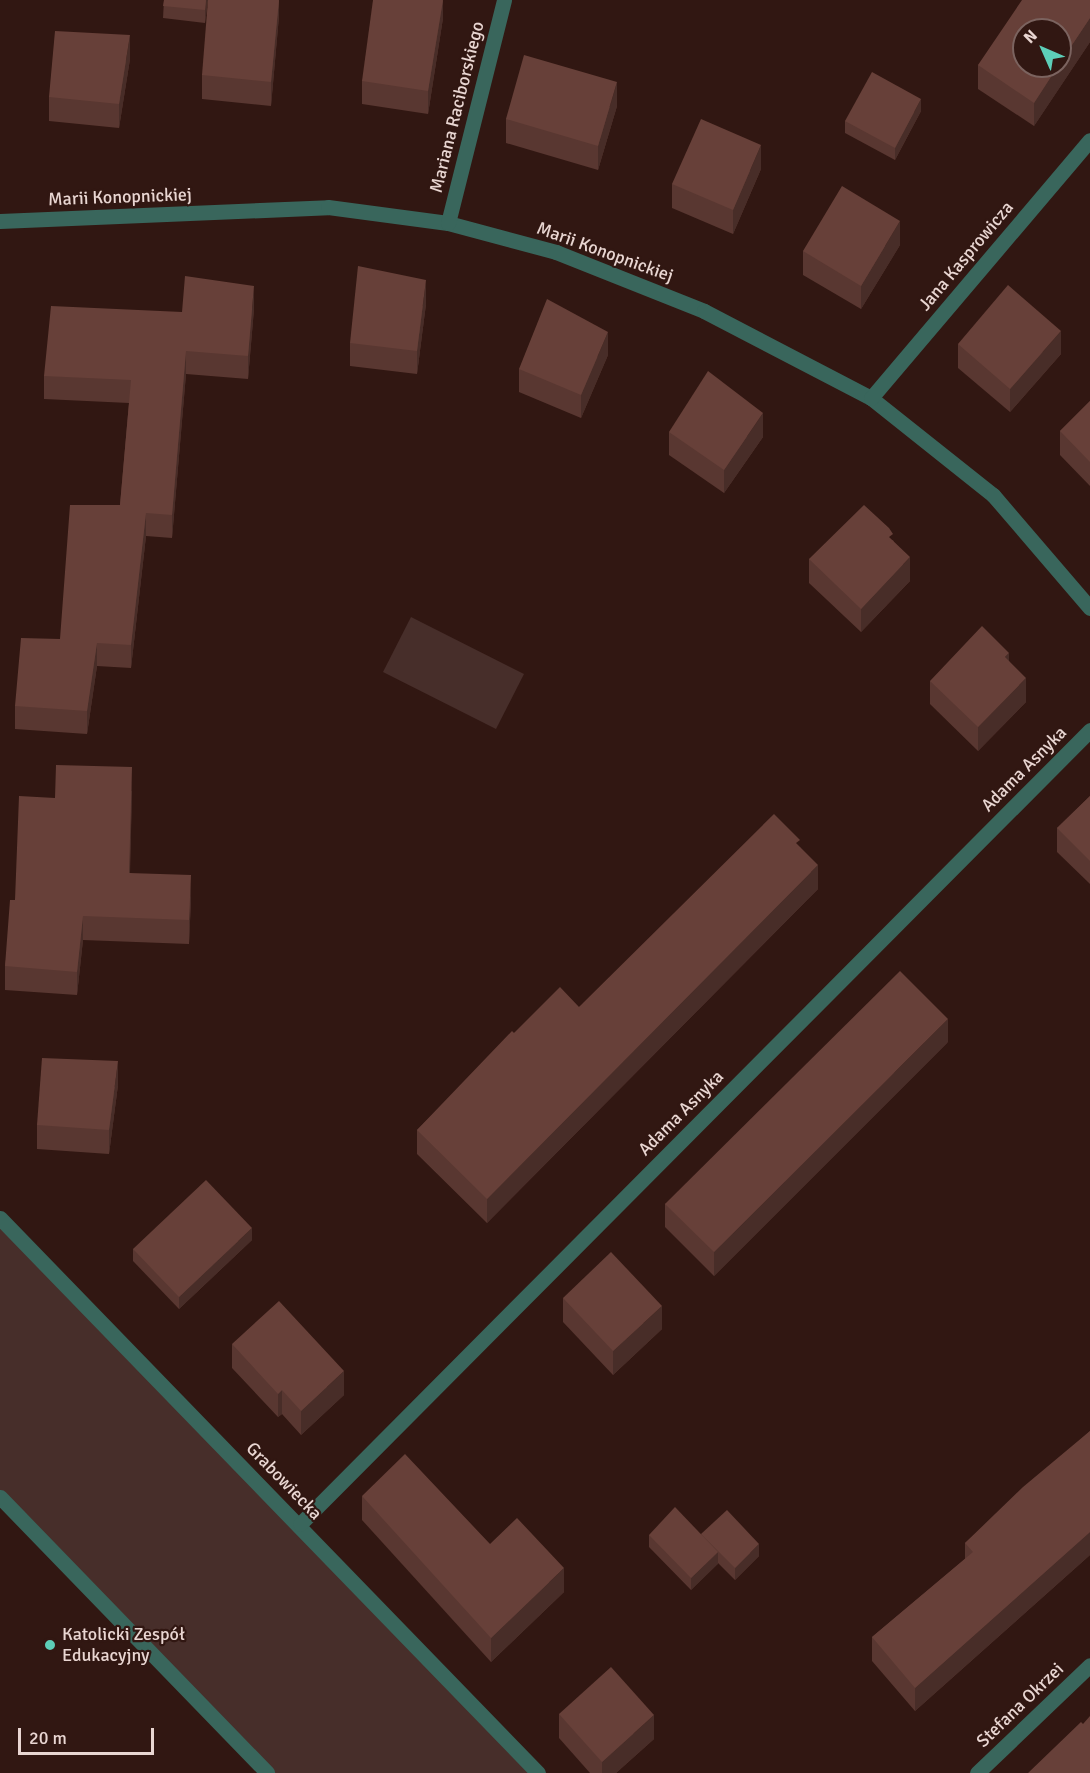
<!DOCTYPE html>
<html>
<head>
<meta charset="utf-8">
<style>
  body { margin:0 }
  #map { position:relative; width:1090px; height:1773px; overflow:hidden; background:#311712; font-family:Signika,sans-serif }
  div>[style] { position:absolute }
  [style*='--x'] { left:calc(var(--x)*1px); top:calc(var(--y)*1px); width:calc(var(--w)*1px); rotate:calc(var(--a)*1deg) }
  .green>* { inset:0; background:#472e2a }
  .minor>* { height:15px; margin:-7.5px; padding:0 7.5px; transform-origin:7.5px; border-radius:7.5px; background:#39665c }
  .tertiary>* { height:15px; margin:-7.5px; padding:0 7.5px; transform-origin:7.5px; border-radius:7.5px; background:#39665c }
  .wall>* { inset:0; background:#593731 }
  .shaded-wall>* { inset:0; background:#482d28 }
  .building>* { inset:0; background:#674039 }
  .dots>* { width:16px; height:16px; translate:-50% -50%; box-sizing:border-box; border:3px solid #311712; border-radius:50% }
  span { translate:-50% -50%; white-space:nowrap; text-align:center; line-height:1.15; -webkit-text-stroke:4.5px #311712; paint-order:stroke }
  .street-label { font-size:18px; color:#e9d6d2 }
  .poi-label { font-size:18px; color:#e9d6d2 }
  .left { translate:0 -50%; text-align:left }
  .north { position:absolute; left:1012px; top:18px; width:60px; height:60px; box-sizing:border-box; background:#311712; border:2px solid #7b635f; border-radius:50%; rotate:315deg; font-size:16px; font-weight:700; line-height:24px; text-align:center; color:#e9d6d2 }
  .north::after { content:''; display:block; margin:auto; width:21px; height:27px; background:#5dceb8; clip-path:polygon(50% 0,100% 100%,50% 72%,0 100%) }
  .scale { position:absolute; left:18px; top:1728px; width:136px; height:27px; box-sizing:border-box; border:3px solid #e9d6d2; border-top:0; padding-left:8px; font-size:18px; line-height:21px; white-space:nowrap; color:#e9d6d2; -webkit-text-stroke:4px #311712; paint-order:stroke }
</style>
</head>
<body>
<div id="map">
  <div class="green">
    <i style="clip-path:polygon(411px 617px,524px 674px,496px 729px,383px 672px)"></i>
    <i style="clip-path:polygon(0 1218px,538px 1773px,267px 1773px,0 1497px)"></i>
  </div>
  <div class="minor">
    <i style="--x:0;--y:221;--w:328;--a:-2.4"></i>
    <i style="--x:328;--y:207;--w:121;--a:7.6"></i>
    <i style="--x:448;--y:223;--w:112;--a:15"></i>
    <i style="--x:556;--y:252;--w:159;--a:21.7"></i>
    <i style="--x:704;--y:311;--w:188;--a:27.5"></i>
    <i style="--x:871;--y:398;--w:156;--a:38.5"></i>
    <i style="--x:993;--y:495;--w:149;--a:49.4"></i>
    <i style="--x:448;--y:223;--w:230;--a:-75.9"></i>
    <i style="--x:871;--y:398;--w:338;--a:-49.7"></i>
    <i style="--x:0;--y:1218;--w:773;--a:45.89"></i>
    <i style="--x:300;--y:1524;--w:1120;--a:-45.14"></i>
    <i style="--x:977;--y:1773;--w:156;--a:-43.7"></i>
  </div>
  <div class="tertiary">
    <i style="--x:0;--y:1497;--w:384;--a:45.9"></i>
  </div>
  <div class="wall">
    <i style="clip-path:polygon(164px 0,208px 0,205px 23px,163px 18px)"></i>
    <i style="clip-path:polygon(279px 0,279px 16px,271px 106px,202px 99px,202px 75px)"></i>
    <i style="clip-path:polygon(443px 0,443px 18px,428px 114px,362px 104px,362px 81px)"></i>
    <i style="clip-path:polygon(1090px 0,1090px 42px,1034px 126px,978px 89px,978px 65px)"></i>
    <i style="clip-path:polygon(130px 59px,119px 128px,49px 121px,49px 97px)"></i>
    <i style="clip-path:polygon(617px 106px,598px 170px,506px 143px,506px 119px)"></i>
    <i style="clip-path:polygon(921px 111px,895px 160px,845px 133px,845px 121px)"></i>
    <i style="clip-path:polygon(761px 169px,733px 234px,672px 208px,672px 184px)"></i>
    <i style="clip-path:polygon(900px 245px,861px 309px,803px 275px,803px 251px)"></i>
    <i style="clip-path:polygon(426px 304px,417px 374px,350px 366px,350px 343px)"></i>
    <i style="clip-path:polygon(254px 309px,248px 379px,186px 374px,172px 538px,146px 536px,131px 668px,97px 666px,87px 734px,15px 729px,15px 706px,60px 639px,120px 505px,129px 403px,44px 399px,44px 376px,182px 312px)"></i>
    <i style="clip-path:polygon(958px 344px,1061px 354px,1010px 412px,958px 368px)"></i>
    <i style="clip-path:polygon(608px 355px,581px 418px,519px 392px,519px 369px)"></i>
    <i style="clip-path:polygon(1090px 401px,1090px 486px,1060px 455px,1060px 431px)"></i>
    <i style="clip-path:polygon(669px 432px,763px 437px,724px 493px,669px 455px)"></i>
    <i style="clip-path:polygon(893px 540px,910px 581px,861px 632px,809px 583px,809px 559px)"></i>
    <i style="clip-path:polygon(1009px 661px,1026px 702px,978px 751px,930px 704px,930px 681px)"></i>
    <i style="clip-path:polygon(132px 791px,130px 873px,191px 899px,189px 944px,83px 940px,77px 995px,5px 990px,5px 966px,15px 900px,55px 798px)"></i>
    <i style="clip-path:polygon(1090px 796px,1090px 884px,1057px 852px,1057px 828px)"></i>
    <i style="clip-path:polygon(800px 847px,818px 889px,487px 1223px,417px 1154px,417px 1130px,514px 1033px,579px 1007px)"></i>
    <i style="clip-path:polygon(948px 1042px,714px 1276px,665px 1227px,665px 1204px)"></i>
    <i style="clip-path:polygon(118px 1085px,109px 1154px,37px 1149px,37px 1125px)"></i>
    <i style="clip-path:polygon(252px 1240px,179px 1309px,133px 1261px,133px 1249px)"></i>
    <i style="clip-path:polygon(563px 1298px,662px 1329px,613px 1375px,563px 1322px)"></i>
    <i style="clip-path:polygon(232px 1344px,344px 1395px,301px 1435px,282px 1414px,278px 1417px,232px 1368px)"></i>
    <i style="clip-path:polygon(1090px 1431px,1090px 1555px,915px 1711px,872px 1661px,872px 1637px,965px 1559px,965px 1543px)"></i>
    <i style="clip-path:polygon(362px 1496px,490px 1544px,564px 1592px,491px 1662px,362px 1520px)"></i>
    <i style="clip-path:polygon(701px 1534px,759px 1556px,735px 1580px,718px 1563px,691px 1590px,649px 1547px,649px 1535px)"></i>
    <i style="clip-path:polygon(559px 1714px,654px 1739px,616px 1773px,590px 1773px,559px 1738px)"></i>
  </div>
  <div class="shaded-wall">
    <i style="clip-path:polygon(206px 0,208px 0,205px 23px,205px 10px)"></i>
    <i style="clip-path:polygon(279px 0,279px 16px,271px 106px,271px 82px)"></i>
    <i style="clip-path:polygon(443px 0,443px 18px,428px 114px,428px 91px)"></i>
    <i style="clip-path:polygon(1090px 18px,1090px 42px,1034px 126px,1034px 103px,1058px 66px,1060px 66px,1060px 63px)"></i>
    <i style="clip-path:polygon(130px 35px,130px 59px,119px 128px,119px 104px)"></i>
    <i style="clip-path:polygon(617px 82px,617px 106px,598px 170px,598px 146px)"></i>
    <i style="clip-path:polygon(921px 99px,921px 111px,895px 160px,895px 148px)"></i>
    <i style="clip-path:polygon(761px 145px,761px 169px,733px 234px,733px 210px)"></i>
    <i style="clip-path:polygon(900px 221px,900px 245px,861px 309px,861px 286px)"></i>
    <i style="clip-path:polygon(426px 280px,426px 304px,417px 374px,417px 351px)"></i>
    <i style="clip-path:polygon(254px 286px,254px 309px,248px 379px,248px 356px)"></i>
    <i style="clip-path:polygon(1061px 331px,1061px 354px,1010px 412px,1010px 389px)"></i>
    <i style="clip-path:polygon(608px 332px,608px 355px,581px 418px,581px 395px)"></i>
    <i style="clip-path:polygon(186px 351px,186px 374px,172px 538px,172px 515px)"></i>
    <i style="clip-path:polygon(763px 413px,763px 437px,724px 493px,724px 470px)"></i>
    <i style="clip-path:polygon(146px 513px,146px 536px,131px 668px,131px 645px)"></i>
    <i style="clip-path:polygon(910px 557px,910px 581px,861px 632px,861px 609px)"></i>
    <i style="clip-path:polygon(97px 643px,97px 666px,87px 734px,87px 711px)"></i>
    <i style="clip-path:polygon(1009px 653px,1009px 676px,1005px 657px)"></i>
    <i style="clip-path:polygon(1026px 678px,1026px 702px,978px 751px,978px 727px)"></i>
    <i style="clip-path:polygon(132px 767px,132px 791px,129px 897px,129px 873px)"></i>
    <i style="clip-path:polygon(818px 865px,818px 889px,487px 1223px,487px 1199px)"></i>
    <i style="clip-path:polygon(191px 875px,191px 899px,189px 944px,189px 920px)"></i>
    <i style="clip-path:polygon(83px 916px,83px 940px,77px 995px,77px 972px)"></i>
    <i style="clip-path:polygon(948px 1019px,948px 1042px,714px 1276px,714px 1252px)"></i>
    <i style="clip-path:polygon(118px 1061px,118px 1085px,109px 1154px,109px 1130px)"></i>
    <i style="clip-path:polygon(252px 1228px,252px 1240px,179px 1309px,179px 1297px)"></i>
    <i style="clip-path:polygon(662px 1306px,662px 1329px,613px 1375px,613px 1351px)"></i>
    <i style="clip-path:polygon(344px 1371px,344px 1395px,301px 1435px,301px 1411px)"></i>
    <i style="clip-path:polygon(282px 1390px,282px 1414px,278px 1417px,278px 1394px)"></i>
    <i style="clip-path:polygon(1090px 1532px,1090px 1555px,915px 1711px,915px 1688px)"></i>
    <i style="clip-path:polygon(759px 1544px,759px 1556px,735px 1580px,735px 1568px)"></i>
    <i style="clip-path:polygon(718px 1552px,718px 1564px,691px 1590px,691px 1578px)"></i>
    <i style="clip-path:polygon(564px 1568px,564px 1592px,491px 1662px,491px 1638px)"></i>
    <i style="clip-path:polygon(654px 1715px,654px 1739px,616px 1773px,602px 1773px,602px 1762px)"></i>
  </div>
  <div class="building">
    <i style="clip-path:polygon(164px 0,206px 0,205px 10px,163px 6px)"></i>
    <i style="clip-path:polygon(208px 0,279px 0,271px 82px,202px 75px)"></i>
    <i style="clip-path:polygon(373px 0,443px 0,428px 91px,362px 81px)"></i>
    <i style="clip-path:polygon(1022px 0,1090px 0,1090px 18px,1060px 63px,1060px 30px,1024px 30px,1024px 66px,1058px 66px,1034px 103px,978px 65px)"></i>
    <i style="clip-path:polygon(55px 31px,130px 35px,119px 104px,49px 97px)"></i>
    <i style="clip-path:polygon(524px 55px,617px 82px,598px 146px,506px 119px)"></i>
    <i style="clip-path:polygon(872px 72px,921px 99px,895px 148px,845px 121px)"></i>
    <i style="clip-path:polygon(701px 119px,761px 145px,733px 210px,672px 184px)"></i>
    <i style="clip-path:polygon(842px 186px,900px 221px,861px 286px,803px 251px)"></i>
    <i style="clip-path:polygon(358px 266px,426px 280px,417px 351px,350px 343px)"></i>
    <i style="clip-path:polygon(185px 276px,254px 286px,248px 356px,186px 351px,172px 515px,146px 513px,131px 645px,97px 643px,87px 711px,15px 706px,21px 638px,60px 639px,70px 505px,120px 505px,131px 380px,44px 376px,51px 306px,182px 312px)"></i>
    <i style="clip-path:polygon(1008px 285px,1061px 331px,1010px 389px,958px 344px)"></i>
    <i style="clip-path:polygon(547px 299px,608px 332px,581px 395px,519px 369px)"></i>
    <i style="clip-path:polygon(708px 371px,763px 413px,724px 470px,669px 432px)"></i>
    <i style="clip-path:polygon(1090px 401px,1090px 462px,1060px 431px)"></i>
    <i style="clip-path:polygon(864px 505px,889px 528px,893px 534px,889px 537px,910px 557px,861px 609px,809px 559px)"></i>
    <i style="clip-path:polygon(982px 626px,1009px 653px,1005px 657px,1026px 678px,978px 727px,930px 681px)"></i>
    <i style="clip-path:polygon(56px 765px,132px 767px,129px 873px,191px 875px,189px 920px,83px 916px,77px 972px,5px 966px,10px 900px,15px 900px,19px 796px,55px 798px)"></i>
    <i style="clip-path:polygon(1090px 796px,1090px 861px,1057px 828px)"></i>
    <i style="clip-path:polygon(774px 814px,800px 840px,796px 843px,818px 865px,487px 1199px,417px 1130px,512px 1031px,514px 1033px,560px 987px,579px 1007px,584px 1002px)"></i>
    <i style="clip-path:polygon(900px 971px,948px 1019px,714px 1252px,665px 1204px)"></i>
    <i style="clip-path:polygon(42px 1058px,118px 1061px,109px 1130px,37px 1125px)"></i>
    <i style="clip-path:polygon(206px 1180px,252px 1228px,179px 1297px,133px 1249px)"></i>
    <i style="clip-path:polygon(611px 1252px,662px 1306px,613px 1351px,563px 1298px)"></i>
    <i style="clip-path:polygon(279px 1301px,344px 1371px,301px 1411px,282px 1390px,278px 1394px,232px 1344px)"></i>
    <i style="clip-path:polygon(1090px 1431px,1090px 1532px,915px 1688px,872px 1637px,973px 1552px,965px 1543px,1023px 1487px)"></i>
    <i style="clip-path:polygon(405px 1454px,490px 1544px,517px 1518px,564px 1568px,491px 1638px,362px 1496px)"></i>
    <i style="clip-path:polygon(675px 1507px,718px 1552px,691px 1578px,649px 1535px)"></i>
    <i style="clip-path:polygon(727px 1510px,759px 1544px,735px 1568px,701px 1534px)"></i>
    <i style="clip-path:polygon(611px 1667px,654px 1715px,602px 1762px,559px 1714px)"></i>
    <i style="clip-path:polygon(1090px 1716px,1090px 1773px,1028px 1773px,1081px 1722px,1083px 1724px)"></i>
  </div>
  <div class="dots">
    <i style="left:50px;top:1645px;background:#5dceb8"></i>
  </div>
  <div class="street-label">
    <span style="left:457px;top:107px;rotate:-76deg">Mariana Raciborskiego</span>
    <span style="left:120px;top:197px;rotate:-2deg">Marii Konopnickiej</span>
    <span style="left:605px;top:252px;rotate:20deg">Marii Konopnickiej</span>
    <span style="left:966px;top:256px;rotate:-50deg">Jana Kasprowicza</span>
    <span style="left:1024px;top:769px;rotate:-45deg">Adama Asnyka</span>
    <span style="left:681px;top:1113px;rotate:-45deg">Adama Asnyka</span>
    <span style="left:284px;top:1481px;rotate:46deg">Grabowiecka</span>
    <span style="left:1020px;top:1705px;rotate:-44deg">Stefana Okrzei</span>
  </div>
  <div class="poi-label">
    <span class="left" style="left:62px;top:1645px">Katolicki Zespół<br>Edukacyjny</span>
  </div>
  <div class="north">N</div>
  <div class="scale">20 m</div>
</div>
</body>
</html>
